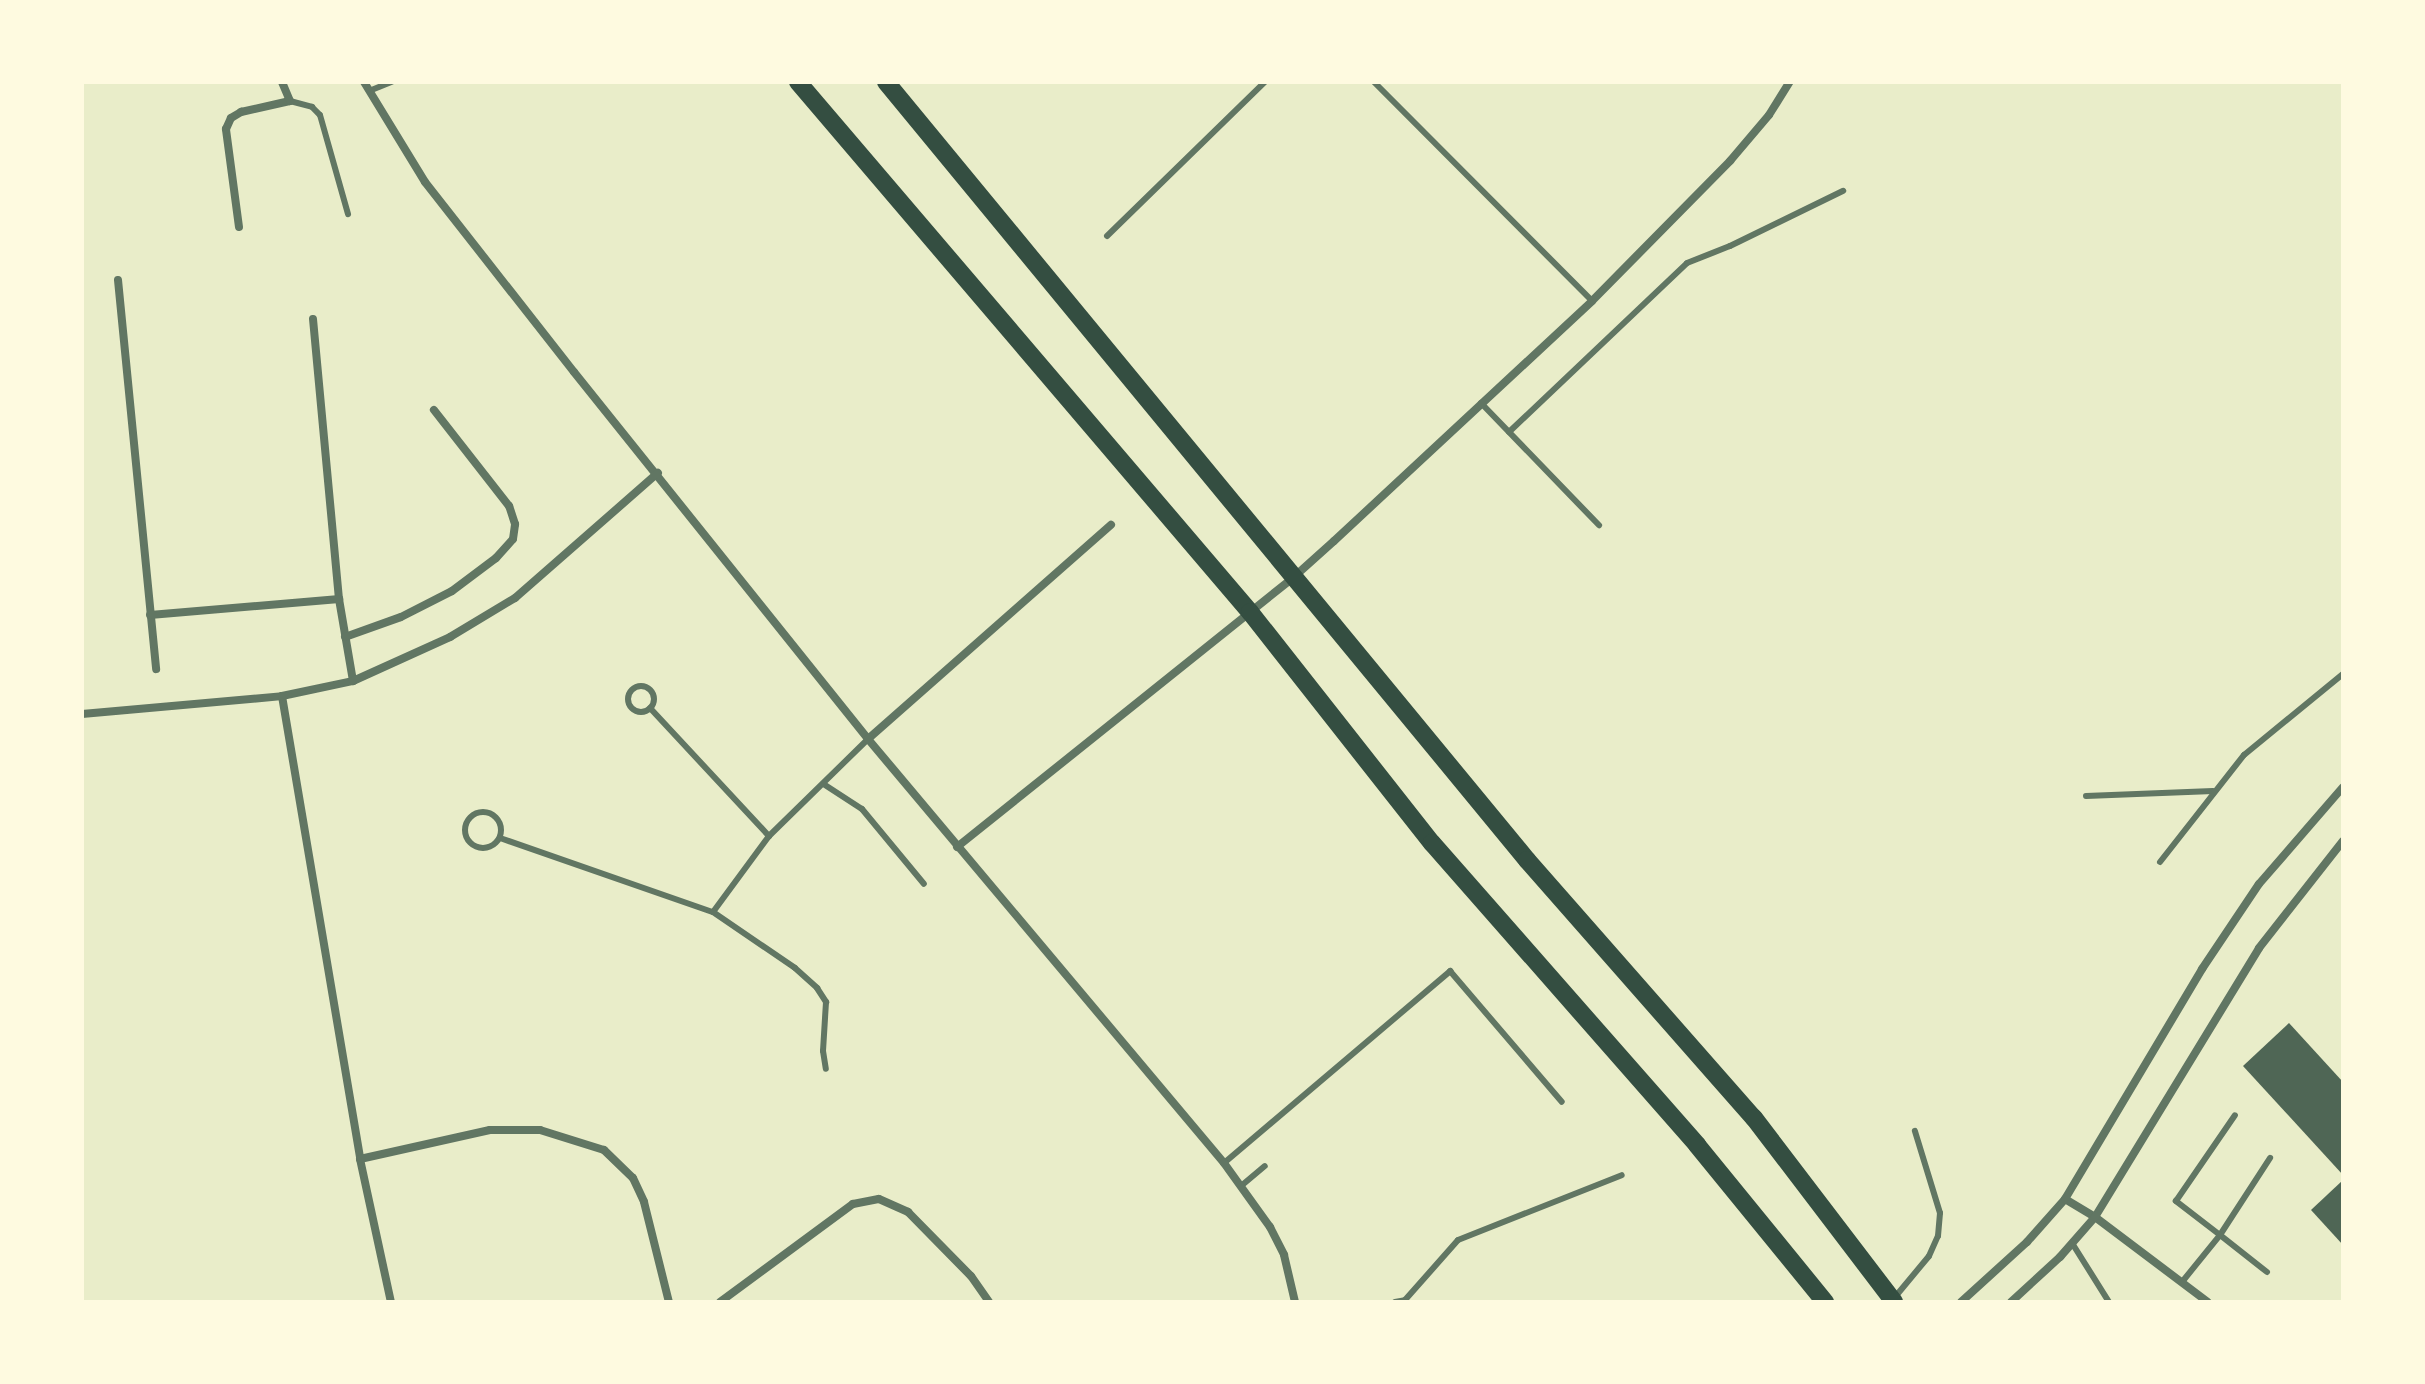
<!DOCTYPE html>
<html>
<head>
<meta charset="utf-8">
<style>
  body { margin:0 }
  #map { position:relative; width:2425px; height:1384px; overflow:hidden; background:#e9edc9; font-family:"Fira Sans",sans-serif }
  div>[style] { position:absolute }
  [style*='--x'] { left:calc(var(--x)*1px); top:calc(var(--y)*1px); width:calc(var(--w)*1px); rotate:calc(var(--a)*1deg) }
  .building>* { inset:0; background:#4f6655 }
  .service>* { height:6px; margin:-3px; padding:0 3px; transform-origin:3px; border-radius:3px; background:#617663 }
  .service>.ring { margin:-3px; padding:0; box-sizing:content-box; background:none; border:6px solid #617663; border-radius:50% }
  .minor>* { height:8px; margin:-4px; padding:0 4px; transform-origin:4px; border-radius:4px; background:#617663 }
  .primary>* { height:18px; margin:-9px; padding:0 9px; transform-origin:9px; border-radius:9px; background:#344e41 }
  span { translate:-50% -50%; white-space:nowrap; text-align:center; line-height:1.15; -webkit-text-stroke:7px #fefae0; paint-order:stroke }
  .frame { position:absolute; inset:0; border:84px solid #fefae0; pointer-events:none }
</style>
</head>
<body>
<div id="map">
  <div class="building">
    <i style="clip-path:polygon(2289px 1023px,2343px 1082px,2343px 1175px,2243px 1066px)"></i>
    <i style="clip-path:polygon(2343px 1180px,2343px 1245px,2311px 1210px)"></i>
  </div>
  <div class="service">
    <i style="--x:1374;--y:82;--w:309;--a:45.1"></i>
    <i style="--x:369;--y:91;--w:24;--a:-22"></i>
    <i style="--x:290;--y:101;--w:23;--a:15"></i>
    <i style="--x:312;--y:107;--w:11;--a:45"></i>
    <i style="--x:320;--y:115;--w:103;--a:74.2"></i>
    <i style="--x:1107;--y:236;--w:221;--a:-44.3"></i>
    <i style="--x:1481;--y:403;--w:170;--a:46"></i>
    <i style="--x:1509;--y:432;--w:245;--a:-43.5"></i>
    <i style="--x:1687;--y:263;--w:46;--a:-21.6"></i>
    <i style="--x:1730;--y:246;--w:126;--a:-26"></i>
    <i class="ring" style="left:628px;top:686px;width:20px;height:20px"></i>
    <i style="--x:650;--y:708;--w:175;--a:47.1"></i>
    <i style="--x:769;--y:836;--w:94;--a:126.4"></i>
    <i style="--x:825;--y:785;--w:44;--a:33"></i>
    <i style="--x:862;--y:809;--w:97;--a:50.4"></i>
    <i style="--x:2086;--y:796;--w:127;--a:-2.3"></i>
    <i class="ring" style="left:465px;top:812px;width:30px;height:30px"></i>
    <i style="--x:769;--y:836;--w:139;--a:-44.4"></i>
    <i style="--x:500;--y:838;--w:225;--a:19.2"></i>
    <i style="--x:713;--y:912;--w:99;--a:34.3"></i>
    <i style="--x:795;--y:968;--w:30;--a:42"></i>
    <i style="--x:817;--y:988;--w:17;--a:57"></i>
    <i style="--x:826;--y:1002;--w:49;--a:93.5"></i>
    <i style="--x:823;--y:1051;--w:18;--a:81"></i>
    <i style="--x:2160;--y:862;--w:136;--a:-51.9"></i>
    <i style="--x:2244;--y:755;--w:128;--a:-39.3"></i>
    <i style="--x:1224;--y:1163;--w:297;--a:-40.3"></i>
    <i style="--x:1450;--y:971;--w:172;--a:49.5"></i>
    <i style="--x:1241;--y:1186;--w:31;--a:-40"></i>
    <i style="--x:2072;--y:1243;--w:70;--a:57.9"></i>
    <i style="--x:2267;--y:1272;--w:60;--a:-141.8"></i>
    <i style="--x:2220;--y:1235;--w:92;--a:-57"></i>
    <i style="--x:2182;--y:1282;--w:60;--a:-51"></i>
    <i style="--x:2220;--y:1235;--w:56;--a:-142.3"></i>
    <i style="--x:2176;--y:1201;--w:104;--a:-55.5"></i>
    <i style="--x:1895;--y:1297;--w:53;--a:-50.3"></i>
    <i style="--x:1929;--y:1256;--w:22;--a:-66"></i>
    <i style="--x:1938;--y:1236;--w:23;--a:-85"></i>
    <i style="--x:1940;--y:1213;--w:86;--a:-107"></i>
    <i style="--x:1395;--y:1302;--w:10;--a:-11"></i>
    <i style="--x:1405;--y:1300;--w:80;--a:-48.5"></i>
    <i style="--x:1458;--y:1240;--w:176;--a:-21.6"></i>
  </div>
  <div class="minor">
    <i style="--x:364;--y:82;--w:117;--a:58.6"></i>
    <i style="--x:425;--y:182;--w:241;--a:51.9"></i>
    <i style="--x:574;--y:372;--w:470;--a:51.3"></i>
    <i style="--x:868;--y:739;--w:554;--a:49.98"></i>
    <i style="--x:1224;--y:1163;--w:79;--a:54.3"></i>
    <i style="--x:1270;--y:1227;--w:31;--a:63"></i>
    <i style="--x:1284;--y:1255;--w:48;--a:76.8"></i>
    <i style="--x:239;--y:227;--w:99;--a:-97.6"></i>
    <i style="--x:226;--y:129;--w:12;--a:-66"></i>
    <i style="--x:231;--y:118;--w:12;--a:-31"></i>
    <i style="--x:241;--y:112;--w:50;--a:-12.7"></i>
    <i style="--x:290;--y:101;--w:21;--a:-113"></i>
    <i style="--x:118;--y:280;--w:391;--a:84.4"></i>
    <i style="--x:313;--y:319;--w:281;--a:84.7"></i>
    <i style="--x:339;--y:599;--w:83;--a:80.3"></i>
    <i style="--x:150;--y:615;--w:190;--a:-4.8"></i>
    <i style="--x:345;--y:637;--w:59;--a:-19.7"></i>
    <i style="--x:401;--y:617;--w:57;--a:-27"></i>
    <i style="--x:452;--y:591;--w:55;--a:-36.9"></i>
    <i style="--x:496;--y:558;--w:25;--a:-48"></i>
    <i style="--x:513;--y:539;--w:15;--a:-82"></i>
    <i style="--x:515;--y:524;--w:19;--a:-108"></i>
    <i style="--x:509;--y:506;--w:122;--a:-128"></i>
    <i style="--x:282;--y:696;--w:470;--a:80.4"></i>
    <i style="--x:360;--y:1159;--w:146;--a:77.8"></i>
    <i style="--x:82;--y:714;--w:201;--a:-5.1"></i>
    <i style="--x:282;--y:696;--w:73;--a:-11.9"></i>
    <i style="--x:353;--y:681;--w:107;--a:-24.4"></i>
    <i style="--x:450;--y:637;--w:76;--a:-31"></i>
    <i style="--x:515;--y:598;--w:190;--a:-41.2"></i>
    <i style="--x:868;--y:739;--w:324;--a:-41.4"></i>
    <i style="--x:957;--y:847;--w:433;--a:-38.7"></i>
    <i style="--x:1295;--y:576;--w:52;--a:-41.9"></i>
    <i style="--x:1334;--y:541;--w:352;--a:-42.9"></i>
    <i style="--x:1592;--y:301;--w:197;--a:-45.4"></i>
    <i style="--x:1730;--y:161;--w:60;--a:-49.7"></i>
    <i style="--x:1769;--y:115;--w:39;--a:-58"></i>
    <i style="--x:360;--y:1159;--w:133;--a:-12.6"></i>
    <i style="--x:490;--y:1130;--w:50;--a:0"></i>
    <i style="--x:540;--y:1130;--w:67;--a:17.4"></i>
    <i style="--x:604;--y:1150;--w:40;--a:44"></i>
    <i style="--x:633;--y:1178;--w:26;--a:65"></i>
    <i style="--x:644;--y:1202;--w:103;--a:76"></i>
    <i style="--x:2065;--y:1199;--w:35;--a:31"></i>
    <i style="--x:2095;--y:1217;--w:141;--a:37"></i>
    <i style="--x:720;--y:1302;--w:165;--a:-36.4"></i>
    <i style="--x:853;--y:1204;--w:26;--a:-11"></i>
    <i style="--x:879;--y:1199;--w:32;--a:24"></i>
    <i style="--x:908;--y:1212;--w:90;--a:45.5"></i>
    <i style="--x:971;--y:1276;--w:32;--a:55"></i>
    <i style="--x:1961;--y:1302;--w:89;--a:-42.3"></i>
    <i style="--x:2027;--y:1242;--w:57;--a:-48.5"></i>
    <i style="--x:2065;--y:1199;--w:268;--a:-59.2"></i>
    <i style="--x:2202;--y:969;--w:102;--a:-56.2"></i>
    <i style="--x:2259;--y:884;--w:128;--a:-49.1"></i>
    <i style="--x:2011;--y:1302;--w:67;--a:-42.6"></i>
    <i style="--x:2060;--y:1257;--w:53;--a:-48.8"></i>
    <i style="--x:2095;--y:1217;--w:315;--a:-58.6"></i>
    <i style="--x:2259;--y:948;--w:136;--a:-51.9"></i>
  </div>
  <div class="primary">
    <i style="--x:798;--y:82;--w:697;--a:49.54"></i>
    <i style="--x:1250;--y:612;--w:294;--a:51.8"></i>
    <i style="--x:1432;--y:843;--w:402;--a:48.7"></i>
    <i style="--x:1697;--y:1145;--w:203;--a:50.8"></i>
    <i style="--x:886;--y:82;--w:1008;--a:50.51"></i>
    <i style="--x:1527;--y:860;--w:344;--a:48.7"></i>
    <i style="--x:1754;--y:1118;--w:231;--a:52.7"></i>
  </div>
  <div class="frame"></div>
</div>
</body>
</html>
